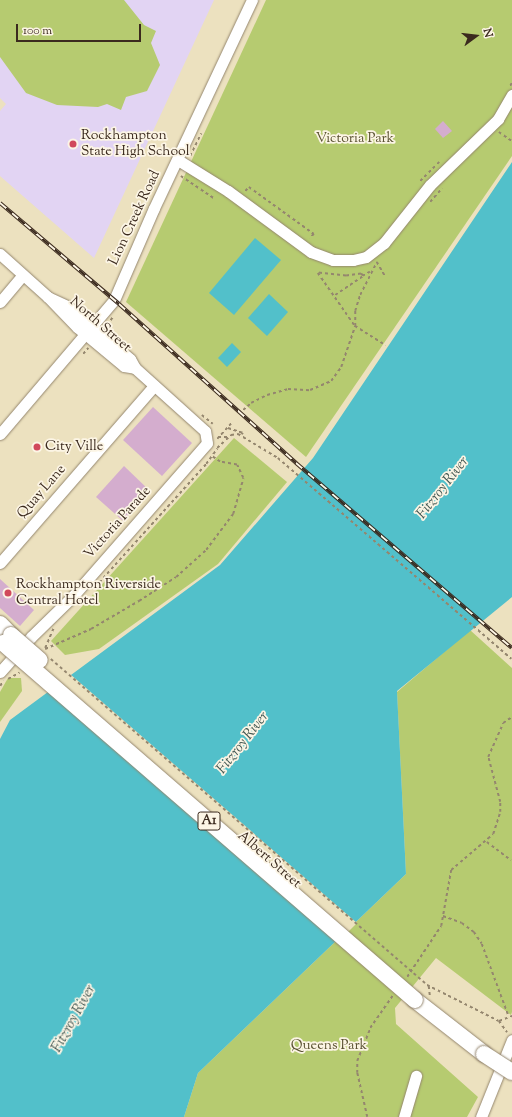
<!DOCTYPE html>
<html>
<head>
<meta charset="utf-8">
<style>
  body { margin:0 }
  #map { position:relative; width:512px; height:1117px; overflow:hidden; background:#ece1bf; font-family:"Sorts Mill Goudy",serif }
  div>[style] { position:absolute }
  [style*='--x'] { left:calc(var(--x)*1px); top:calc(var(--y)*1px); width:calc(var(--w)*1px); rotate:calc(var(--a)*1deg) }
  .built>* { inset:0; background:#e2d4f3 }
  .green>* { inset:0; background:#b6cb70 }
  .water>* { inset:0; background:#52c0ca }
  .pier>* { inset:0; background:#ece1bf }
  .building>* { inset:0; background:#d4adce }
  .path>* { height:1.5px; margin-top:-0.75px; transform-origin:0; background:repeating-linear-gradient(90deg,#94866e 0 3px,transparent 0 6px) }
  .roads { filter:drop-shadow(0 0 1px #94866e) drop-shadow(0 0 1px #94866e) }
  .minor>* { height:11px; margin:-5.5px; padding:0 5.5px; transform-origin:5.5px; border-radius:5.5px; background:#fff }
  .highway>* { height:16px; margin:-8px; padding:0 8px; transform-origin:8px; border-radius:8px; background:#fff }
  .rail>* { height:4px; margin-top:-2px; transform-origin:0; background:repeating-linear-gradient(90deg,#fcf5e5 0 8px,#3b2a1e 0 16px); box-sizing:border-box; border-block:1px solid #3b2a1e }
  .path-bridge>* { height:1.5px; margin-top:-0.75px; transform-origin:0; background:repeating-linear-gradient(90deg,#94866e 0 3px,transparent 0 6px) }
  .bridges { filter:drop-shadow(0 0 1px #94866e) drop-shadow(0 0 1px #94866e) }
  .highway-bridge>* { height:16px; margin:-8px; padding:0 8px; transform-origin:8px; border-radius:8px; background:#fff }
  .dots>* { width:11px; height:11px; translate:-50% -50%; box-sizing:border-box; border:2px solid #fcf5e5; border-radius:50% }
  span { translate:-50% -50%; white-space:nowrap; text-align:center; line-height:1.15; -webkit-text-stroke:3.5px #fcf5e5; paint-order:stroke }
  .shield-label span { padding:1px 3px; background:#fcf5e5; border:1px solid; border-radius:3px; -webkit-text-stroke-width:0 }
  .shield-label { font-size:13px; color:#3b2a1e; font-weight:700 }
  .poi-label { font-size:14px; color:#3b2a1e }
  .left { translate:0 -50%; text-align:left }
  .park-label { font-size:14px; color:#5a5232 }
  .street-label { font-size:14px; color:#3b2a1e }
  .water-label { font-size:15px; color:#425752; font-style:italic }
  .north { position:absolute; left:456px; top:16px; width:40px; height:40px; -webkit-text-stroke:3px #fcf5e5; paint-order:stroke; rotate:75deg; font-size:11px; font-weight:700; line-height:16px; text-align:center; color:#3b2a1e }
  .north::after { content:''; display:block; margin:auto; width:14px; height:18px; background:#3b2a1e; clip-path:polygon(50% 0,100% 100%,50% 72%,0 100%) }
  .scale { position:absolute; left:16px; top:24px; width:125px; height:18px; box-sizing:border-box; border:2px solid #3b2a1e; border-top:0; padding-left:5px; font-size:12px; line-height:14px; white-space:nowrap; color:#3b2a1e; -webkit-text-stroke:3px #fcf5e5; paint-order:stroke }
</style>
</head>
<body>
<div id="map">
  <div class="built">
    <i style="clip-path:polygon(0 0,214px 0,94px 258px,0 176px,0 111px,6px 104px,0 98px)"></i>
  </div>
  <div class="green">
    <i style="clip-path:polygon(0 0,124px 0,144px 25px,156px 31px,151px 43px,160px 65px,147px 91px,126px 97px,121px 110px,107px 104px,98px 107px,57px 105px,26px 93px,0 57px)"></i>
    <i style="clip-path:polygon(266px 0,512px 0,512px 156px,306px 457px,126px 302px)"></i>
    <i style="clip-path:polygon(234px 438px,287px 482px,218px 564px,99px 649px,65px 655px,51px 641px)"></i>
    <i style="clip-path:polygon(470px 630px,512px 668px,512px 1012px,511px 1015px,436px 958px,395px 1008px,396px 1024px,478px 1097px,467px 1117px,184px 1117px,198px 1073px,406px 874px,397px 692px)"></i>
    <i style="clip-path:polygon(8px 678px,21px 678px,22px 691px,0 722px,0 692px)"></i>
  </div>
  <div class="water">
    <i style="clip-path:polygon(512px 162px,512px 597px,397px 691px,406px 874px,198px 1073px,184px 1117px,0 1117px,0 739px,10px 720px,220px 565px,313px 458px)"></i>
    <i style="clip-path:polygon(255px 238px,281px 260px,234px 315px,209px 293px)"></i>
    <i style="clip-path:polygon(269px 294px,288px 312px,267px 336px,248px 318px)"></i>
    <i style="clip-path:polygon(232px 343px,241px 352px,227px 367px,218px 358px)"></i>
  </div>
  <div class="pier">
    <i style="clip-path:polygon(70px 674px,357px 923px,338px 942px,48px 690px)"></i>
  </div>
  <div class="building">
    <i style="clip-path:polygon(443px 121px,452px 131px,443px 138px,435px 129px)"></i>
    <i style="clip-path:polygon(153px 407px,192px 443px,162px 476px,123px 440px)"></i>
    <i style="clip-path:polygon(124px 466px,150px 491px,123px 521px,96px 497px)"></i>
    <i style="clip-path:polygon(0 579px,34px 610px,20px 626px,0 608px)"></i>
  </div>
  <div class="path">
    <i style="--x:510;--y:86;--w:4;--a:-63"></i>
    <i style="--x:499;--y:132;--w:16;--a:35"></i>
    <i style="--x:190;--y:156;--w:25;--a:-64"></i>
    <i style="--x:181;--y:176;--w:41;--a:34.1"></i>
    <i style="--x:420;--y:181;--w:27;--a:-45"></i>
    <i style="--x:245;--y:191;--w:6;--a:-45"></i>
    <i style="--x:249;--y:187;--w:80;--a:35.9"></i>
    <i style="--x:314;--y:234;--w:6;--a:129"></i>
    <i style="--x:430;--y:202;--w:18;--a:-49"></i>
    <i style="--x:377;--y:262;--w:16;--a:60"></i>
    <i style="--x:370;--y:272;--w:8;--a:150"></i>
    <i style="--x:363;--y:276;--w:3;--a:-135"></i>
    <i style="--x:361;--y:274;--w:15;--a:172"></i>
    <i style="--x:346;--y:276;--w:28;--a:-174"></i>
    <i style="--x:318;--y:273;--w:65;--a:55.1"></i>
    <i style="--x:355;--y:326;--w:36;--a:32"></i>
    <i style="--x:335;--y:295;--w:34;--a:-34"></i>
    <i style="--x:107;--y:325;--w:9;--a:-54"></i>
    <i style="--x:83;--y:354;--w:8;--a:-50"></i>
    <i style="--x:243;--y:410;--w:11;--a:-41"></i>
    <i style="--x:251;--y:403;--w:18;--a:-27"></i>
    <i style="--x:267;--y:395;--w:22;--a:-16"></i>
    <i style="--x:288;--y:389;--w:22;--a:3"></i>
    <i style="--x:310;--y:390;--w:23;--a:-23"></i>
    <i style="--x:331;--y:381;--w:17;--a:-54"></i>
    <i style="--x:341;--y:367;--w:43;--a:-71.1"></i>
    <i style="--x:355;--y:326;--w:15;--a:-90"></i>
    <i style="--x:355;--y:311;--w:17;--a:-73"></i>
    <i style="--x:360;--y:295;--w:37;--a:-63"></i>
    <i style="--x:202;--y:415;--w:14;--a:39"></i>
    <i style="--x:228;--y:428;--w:16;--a:18"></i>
    <i style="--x:243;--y:433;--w:2;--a:117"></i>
    <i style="--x:218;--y:437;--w:10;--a:0"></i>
    <i style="--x:217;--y:439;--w:24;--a:-48"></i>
    <i style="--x:217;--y:448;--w:19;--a:-43"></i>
    <i style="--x:231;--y:435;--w:7;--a:-8"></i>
    <i style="--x:238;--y:434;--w:47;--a:31"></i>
    <i style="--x:278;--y:458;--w:308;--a:40.7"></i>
    <i style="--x:95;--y:587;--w:166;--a:-47.9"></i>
    <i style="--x:206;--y:464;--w:19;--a:-54"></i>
    <i style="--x:45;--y:648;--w:21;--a:-67"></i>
    <i style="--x:45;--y:649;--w:50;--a:-23.5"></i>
    <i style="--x:91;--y:629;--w:56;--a:-30.3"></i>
    <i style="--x:139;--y:601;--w:44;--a:-33"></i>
    <i style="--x:176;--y:577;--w:40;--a:-42"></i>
    <i style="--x:206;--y:550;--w:45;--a:-53.1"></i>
    <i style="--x:233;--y:514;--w:37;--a:-74"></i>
    <i style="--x:243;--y:478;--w:14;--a:-115"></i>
    <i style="--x:237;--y:465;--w:17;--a:-170"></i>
    <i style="--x:220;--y:462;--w:11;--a:-146"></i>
    <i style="--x:8;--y:679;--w:13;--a:-29"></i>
    <i style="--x:0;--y:686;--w:6;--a:-59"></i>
    <i style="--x:487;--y:842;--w:30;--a:37"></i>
    <i style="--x:443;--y:916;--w:20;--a:20"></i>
    <i style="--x:462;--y:923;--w:15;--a:37"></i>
    <i style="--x:474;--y:932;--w:14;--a:56"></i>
    <i style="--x:482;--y:944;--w:78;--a:69.7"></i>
    <i style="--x:407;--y:977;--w:61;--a:-56.3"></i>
    <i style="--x:441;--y:926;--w:57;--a:-79.9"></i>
    <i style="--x:451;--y:870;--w:55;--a:-40.6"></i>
    <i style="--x:493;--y:834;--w:23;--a:-72"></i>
    <i style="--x:500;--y:812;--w:10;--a:-90"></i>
    <i style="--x:500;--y:802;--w:47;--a:-104.9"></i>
    <i style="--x:488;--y:757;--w:37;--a:-66"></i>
    <i style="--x:503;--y:723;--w:11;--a:-34"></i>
    <i style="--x:427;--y:985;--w:80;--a:26.6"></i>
    <i style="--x:499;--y:1021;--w:14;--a:54"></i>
    <i style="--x:429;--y:986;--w:10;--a:84"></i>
    <i style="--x:499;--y:1021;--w:14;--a:-21"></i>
    <i style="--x:367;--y:1117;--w:45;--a:-102.8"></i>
    <i style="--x:357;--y:1073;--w:12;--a:-90"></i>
    <i style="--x:357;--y:1061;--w:35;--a:-68"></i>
    <i style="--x:370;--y:1028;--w:39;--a:-55"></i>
  </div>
  <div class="roads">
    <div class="minor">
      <i style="--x:178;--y:160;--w:59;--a:31.8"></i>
      <i style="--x:228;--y:191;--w:103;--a:36.3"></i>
      <i style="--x:311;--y:252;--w:23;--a:20"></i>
      <i style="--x:333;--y:260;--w:20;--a:0"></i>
      <i style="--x:353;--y:260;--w:13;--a:-13"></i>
      <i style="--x:366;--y:257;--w:23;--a:-38"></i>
      <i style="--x:384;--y:243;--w:74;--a:-51.6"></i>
      <i style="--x:430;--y:185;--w:95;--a:-44.1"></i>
      <i style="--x:498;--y:119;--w:28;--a:-60"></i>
      <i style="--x:0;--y:254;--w:64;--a:41.9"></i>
      <i style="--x:48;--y:297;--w:42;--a:46"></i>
      <i style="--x:77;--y:327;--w:61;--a:39.7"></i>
      <i style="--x:124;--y:366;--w:11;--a:10"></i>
      <i style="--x:0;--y:302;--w:35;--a:-50"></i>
      <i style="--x:0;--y:434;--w:176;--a:-49.6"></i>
      <i style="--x:114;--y:300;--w:100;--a:-66.5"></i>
      <i style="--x:154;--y:208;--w:230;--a:-64.8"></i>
      <i style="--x:0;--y:563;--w:235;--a:-49"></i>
      <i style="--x:0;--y:672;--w:47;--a:-48.5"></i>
      <i style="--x:31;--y:637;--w:59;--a:-44.3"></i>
      <i style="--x:73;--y:596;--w:203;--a:-48.8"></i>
      <i style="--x:207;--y:443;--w:12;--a:-99"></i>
      <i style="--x:205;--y:431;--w:94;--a:-138"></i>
      <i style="--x:135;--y:368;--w:10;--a:-119"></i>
      <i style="--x:130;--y:359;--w:82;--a:-139.9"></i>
      <i style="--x:67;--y:306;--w:21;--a:-155"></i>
      <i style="--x:404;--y:1117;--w:43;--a:-73.7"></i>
      <i style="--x:481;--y:1117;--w:83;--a:-68.1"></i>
    </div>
    <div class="highway">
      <i style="--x:0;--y:624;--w:16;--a:45"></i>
      <i style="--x:415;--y:1000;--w:88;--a:38"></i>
    </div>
  </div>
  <div class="rail">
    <i style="--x:0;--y:203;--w:156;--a:40.3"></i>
    <i style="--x:119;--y:304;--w:238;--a:41.9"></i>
    <i style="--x:296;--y:463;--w:284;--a:40.6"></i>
  </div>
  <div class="path-bridge">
    <i style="--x:51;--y:659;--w:498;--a:40.9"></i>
  </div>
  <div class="bridges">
    <div class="highway-bridge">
      <i style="--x:11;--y:635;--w:38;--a:41"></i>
      <i style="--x:3;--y:643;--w:545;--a:40.91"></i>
      <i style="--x:484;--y:1054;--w:33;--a:33"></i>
    </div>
  </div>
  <div class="dots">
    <i style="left:73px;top:144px;background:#d1495b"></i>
    <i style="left:37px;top:447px;background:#d1495b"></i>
    <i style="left:8px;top:593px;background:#d1495b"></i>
  </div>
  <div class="shield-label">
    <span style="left:209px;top:821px">A1</span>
  </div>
  <div class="poi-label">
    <span class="left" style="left:81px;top:144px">Rockhampton<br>State High School</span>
    <span class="left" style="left:45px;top:447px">City Ville</span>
    <span class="left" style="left:16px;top:593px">Rockhampton Riverside<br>Central Hotel</span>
  </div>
  <div class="park-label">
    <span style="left:355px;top:139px">Victoria Park</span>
    <span style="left:329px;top:1046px">Queens Park</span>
  </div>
  <div class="street-label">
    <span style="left:135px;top:218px;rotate:-65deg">Lion Creek Road</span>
    <span style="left:100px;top:325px;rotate:41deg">North Street</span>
    <span style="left:42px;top:492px;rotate:-49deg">Quay Lane</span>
    <span style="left:118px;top:523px;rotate:-48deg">Victoria Parade</span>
    <span style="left:269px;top:860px;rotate:41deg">Albert Street</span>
  </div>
  <div class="water-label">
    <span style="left:443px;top:488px;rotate:-52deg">Fitzroy River</span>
    <span style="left:243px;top:743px;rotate:-52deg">Fitzroy River</span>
    <span style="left:74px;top:1019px;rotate:-61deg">Fitzroy River</span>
  </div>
  <div class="north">N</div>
  <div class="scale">100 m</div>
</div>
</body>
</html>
